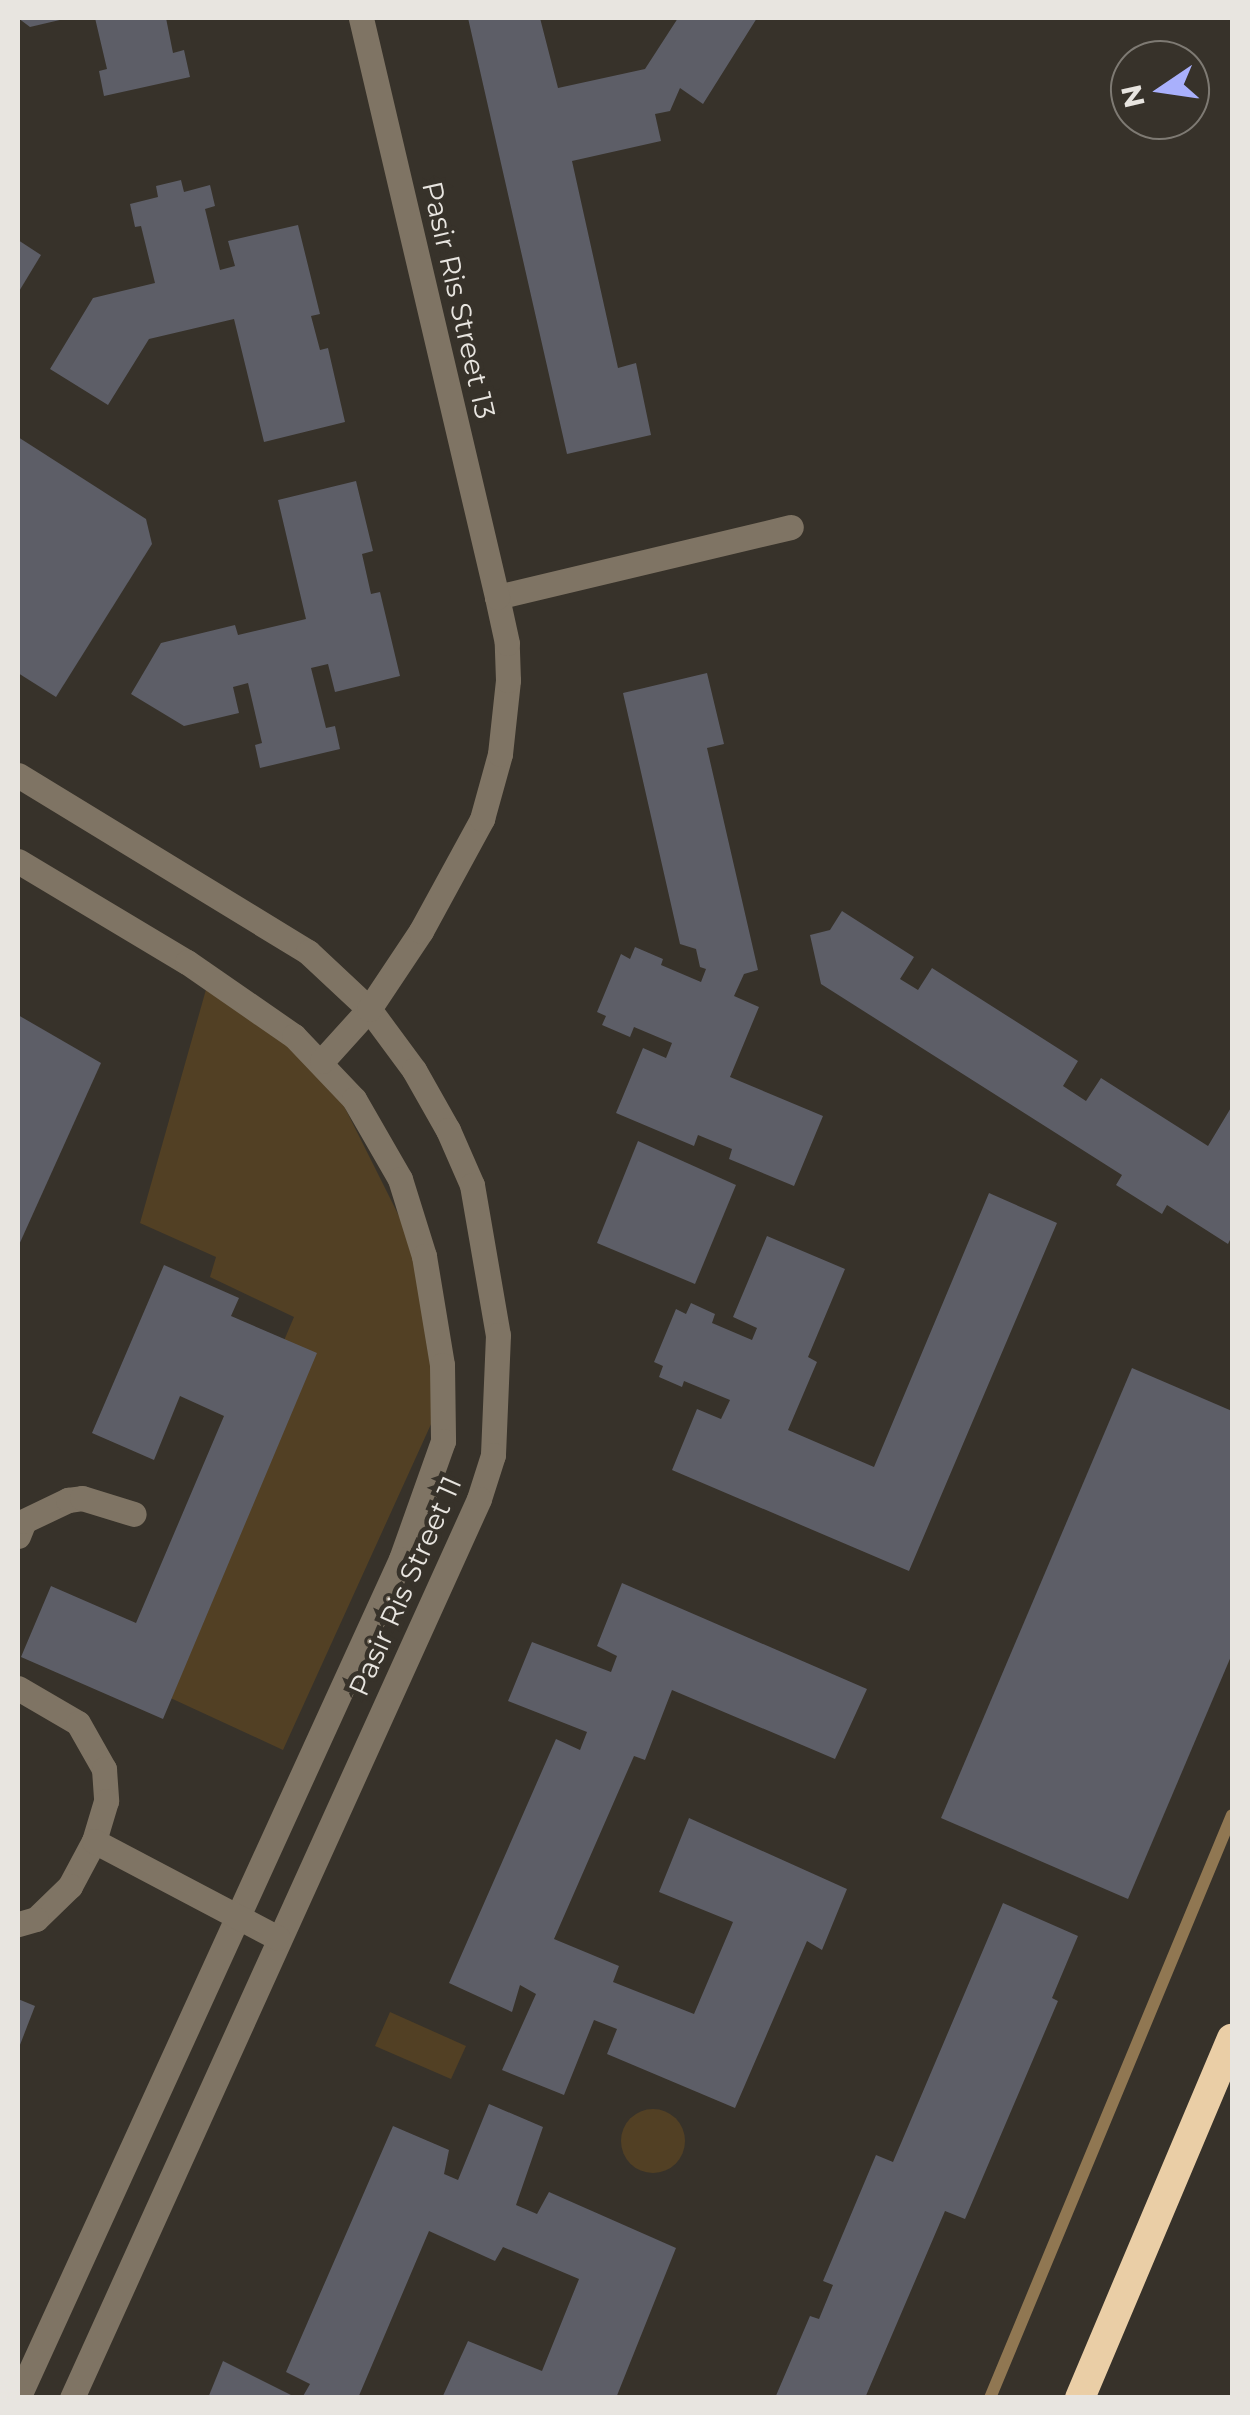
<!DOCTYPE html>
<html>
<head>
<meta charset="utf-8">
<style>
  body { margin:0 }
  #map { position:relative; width:1250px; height:2415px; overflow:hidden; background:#37322a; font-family:Montserrat,sans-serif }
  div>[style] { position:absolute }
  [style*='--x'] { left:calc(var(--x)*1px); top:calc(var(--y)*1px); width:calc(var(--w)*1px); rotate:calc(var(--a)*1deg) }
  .green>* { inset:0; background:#524024 }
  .round { border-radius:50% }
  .stream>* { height:12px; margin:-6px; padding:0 6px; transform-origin:6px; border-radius:6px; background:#907752 }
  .building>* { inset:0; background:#5d5e67 }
  .minor>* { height:25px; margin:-12.5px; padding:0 12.5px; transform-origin:12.5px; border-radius:12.5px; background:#7f7464 }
  .highway>* { height:30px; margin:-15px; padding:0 15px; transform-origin:15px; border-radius:15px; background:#eacea6 }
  span { translate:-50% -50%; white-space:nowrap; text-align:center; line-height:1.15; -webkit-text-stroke:9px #37322a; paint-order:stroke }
  .street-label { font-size:28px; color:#e8e5e0 }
  .frame { position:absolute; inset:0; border:20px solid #e8e5e0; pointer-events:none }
  .north { position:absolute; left:1110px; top:40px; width:100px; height:100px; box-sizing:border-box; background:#37322a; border:2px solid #7e7a73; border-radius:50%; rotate:257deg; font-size:28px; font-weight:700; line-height:40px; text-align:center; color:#e8e5e0 }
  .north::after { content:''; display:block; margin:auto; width:35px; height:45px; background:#a9b0fc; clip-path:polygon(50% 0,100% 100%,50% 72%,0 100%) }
</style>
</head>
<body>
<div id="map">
  <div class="green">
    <i style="clip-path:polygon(207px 986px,323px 1064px,420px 1258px,437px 1365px,432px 1422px,283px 1750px,138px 1683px,294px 1317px,210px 1277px,216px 1257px,140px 1223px)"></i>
    <i style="clip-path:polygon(390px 2012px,466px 2046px,451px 2079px,375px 2046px)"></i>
    <i class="round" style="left:621px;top:2109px;width:64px;height:64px"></i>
  </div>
  <div class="stream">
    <i style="--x:990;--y:2398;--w:631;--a:-67.46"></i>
  </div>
  <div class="building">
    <i style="clip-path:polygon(18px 18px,64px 18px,64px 19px,30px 27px)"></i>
    <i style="clip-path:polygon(95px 18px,166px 18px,173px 53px,184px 50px,190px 77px,104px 96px,99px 71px,107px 69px)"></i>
    <i style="clip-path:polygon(468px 18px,540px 18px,558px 88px,645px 69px,678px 18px,757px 18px,703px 104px,680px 88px,670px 111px,655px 114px,661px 141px,572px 161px,618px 368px,636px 363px,651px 435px,567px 454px)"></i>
    <i style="clip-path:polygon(181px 180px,184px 192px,210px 185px,215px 206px,205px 209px,220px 270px,235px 266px,228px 241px,298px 225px,320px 314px,311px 316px,320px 350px,328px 348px,345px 422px,264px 442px,234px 319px,149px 339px,108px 405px,50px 369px,93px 298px,155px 283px,141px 226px,135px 227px,130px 204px,158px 197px,156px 186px)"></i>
    <i style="clip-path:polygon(18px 240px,41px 255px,18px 293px)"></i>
    <i style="clip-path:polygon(18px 437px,146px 519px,152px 544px,56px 697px,18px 673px)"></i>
    <i style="clip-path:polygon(356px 481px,373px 551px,362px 554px,371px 594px,380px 592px,400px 676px,335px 692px,328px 664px,311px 668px,326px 728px,335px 726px,340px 749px,260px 768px,255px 745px,262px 743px,248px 683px,233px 687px,239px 713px,184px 726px,131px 694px,161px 643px,235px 625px,238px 635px,306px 619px,278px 500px)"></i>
    <i style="clip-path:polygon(707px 673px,724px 744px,707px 748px,758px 970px,744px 974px,734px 996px,759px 1007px,730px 1077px,823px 1116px,794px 1186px,729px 1159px,732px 1149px,698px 1135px,694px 1146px,616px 1113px,643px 1048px,666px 1058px,672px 1043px,634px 1027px,630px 1037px,602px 1025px,606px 1016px,597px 1012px,621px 954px,630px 959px,635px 947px,663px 959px,661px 965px,701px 982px,706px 969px,700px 967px,696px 949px,680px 944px,623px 693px)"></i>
    <i style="clip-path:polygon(842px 911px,914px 957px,900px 979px,918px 990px,932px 968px,1078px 1061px,1063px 1086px,1086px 1101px,1101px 1078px,1208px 1146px,1232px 1106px,1232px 1236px,1228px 1244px,1167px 1205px,1162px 1214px,1116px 1185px,1122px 1175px,821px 984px,810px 935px,830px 930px)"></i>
    <i style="clip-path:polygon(18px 1015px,101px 1063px,18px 1247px)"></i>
    <i style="clip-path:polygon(638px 1141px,736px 1185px,695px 1284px,597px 1243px)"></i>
    <i style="clip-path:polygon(989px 1193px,1057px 1223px,909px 1571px,672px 1470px,697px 1409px,721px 1419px,730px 1400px,684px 1381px,682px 1387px,659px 1377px,663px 1366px,654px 1362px,676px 1309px,686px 1314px,691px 1303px,715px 1314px,712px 1323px,752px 1340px,757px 1328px,733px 1317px,767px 1236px,845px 1269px,808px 1357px,817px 1362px,788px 1430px,874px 1467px)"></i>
    <i style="clip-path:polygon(164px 1265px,239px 1298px,231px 1316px,317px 1353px,163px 1719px,21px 1657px,51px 1586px,136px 1623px,224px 1416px,180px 1396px,154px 1460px,92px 1433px)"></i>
    <i style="clip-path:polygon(1132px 1368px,1232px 1411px,1232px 1654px,1128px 1899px,941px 1818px)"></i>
    <i style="clip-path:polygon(622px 1583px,867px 1689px,835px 1759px,672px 1690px,645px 1760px,634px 1756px,554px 1939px,619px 1966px,613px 1982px,694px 2014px,733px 1922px,659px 1892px,689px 1818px,847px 1889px,822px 1950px,807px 1941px,735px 2108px,607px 2054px,617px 2029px,594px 2020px,564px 2095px,502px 2070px,536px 1994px,520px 1985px,512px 2012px,449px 1983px,556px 1739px,580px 1750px,587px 1732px,508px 1701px,532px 1642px,611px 1672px,617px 1656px,597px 1646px)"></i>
    <i style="clip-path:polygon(1003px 1903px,1078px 1936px,1052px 1998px,1058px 2001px,965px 2219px,945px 2211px,865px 2398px,775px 2398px,810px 2316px,819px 2319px,833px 2285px,823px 2281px,876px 2155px,893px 2162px)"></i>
    <i style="clip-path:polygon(18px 1999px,35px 2006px,18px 2050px)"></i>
    <i style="clip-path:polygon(489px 2104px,543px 2127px,516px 2205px,537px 2214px,549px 2192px,676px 2248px,616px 2398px,442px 2398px,468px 2341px,542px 2371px,579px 2279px,503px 2247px,495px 2261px,429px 2231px,358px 2398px,302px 2398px,310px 2384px,286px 2372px,393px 2126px,449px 2150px,444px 2174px,458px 2180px)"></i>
    <i style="clip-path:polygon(223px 2361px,297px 2398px,208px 2398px)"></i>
  </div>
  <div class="minor">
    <i style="--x:497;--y:597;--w:302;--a:-13.4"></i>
    <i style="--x:18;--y:775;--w:340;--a:31.4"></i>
    <i style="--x:308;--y:952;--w:83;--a:43.1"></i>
    <i style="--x:369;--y:1009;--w:76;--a:53.6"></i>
    <i style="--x:414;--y:1070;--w:69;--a:60.5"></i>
    <i style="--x:448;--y:1130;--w:60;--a:66.4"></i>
    <i style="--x:472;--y:1185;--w:152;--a:80.2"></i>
    <i style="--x:498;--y:1335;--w:120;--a:92.4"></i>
    <i style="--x:493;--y:1455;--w:46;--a:107.7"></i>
    <i style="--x:479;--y:1499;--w:987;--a:114.36"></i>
    <i style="--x:18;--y:861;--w:197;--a:30.9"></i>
    <i style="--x:187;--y:962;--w:130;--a:34.7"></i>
    <i style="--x:294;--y:1036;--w:87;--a:46.4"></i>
    <i style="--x:354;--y:1099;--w:92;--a:60.1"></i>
    <i style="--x:400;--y:1179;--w:81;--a:72.7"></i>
    <i style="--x:424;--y:1256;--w:110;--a:80.6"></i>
    <i style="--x:442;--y:1365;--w:76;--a:89.2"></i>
    <i style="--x:443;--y:1441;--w:125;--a:109.6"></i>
    <i style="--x:401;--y:1559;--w:922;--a:114.54"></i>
    <i style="--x:322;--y:1061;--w:70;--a:-47.9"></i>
    <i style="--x:369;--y:1009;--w:94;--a:-56.3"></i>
    <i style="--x:421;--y:931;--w:128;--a:-61.4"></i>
    <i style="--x:482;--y:819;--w:67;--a:-74.5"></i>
    <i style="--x:500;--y:754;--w:74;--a:-83.8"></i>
    <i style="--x:508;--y:680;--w:37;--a:-92"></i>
    <i style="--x:507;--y:643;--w:47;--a:-102.3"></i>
    <i style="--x:497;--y:597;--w:595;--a:-103.22"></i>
    <i style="--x:18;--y:1536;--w:16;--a:-68"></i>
    <i style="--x:24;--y:1521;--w:49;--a:-25.5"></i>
    <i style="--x:68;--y:1500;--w:14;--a:-8"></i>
    <i style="--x:82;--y:1498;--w:54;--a:17.1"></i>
    <i style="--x:18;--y:1688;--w:69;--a:30.3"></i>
    <i style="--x:78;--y:1723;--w:53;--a:60.5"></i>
    <i style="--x:104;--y:1769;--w:32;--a:86"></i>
    <i style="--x:106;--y:1801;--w:42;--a:106.7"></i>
    <i style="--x:94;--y:1841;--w:51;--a:118.1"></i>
    <i style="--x:70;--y:1886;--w:47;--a:135.9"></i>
    <i style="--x:36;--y:1919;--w:19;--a:164"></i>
    <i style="--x:94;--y:1841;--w:208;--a:27.8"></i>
  </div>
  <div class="highway">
    <i style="--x:1080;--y:2398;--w:390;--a:-67.1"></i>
  </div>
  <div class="street-label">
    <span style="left:459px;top:300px;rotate:77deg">Pasir Ris Street 13</span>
    <span style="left:405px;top:1586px;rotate:-66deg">Pasir Ris Street 11</span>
  </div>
  <div class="frame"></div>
  <div class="north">N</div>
</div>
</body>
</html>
